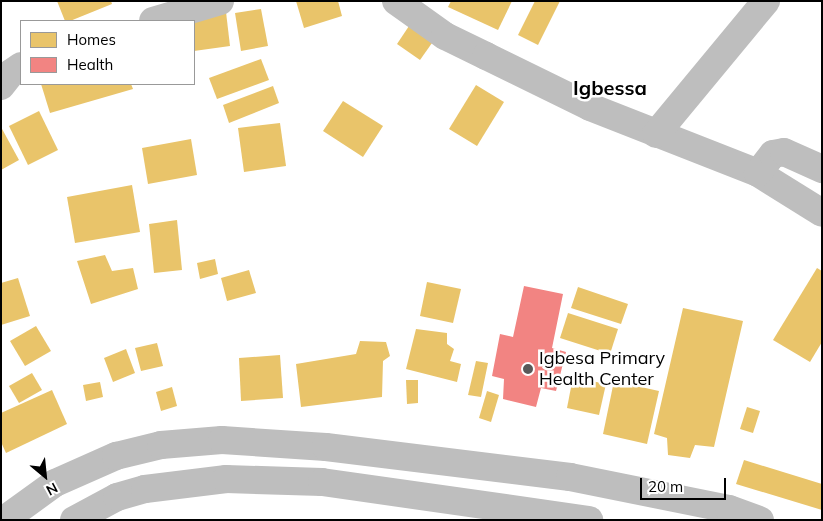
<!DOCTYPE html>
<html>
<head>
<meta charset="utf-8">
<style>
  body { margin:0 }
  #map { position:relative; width:823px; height:521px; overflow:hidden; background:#fff; font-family:Mulish,sans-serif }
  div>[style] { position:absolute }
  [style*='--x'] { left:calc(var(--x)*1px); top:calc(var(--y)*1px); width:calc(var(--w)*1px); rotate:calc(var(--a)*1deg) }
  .homes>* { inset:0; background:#e9c46a }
  .health>* { inset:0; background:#f28482 }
  .minor>* { height:28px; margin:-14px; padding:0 14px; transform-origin:14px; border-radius:14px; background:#bebebe }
  .dots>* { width:14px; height:14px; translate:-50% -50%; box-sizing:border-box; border:2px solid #fff; border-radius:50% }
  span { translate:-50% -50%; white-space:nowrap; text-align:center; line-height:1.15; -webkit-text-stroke:5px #fff; paint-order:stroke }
  .poi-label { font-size:18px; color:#000 }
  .left { translate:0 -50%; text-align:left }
  .quarter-label { font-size:20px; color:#000; font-weight:700 }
  .frame { position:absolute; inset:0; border:2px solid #000; pointer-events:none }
  .legend { position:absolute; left:20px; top:20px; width:175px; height:65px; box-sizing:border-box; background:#fff; border:1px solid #999; margin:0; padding:6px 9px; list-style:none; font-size:15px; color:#000 }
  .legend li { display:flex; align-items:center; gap:10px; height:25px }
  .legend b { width:25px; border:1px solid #999 }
  .north { position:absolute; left:20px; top:451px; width:50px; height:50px; -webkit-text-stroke:4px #fff; paint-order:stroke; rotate:152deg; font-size:14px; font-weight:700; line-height:20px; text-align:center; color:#000 }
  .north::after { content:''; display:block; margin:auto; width:18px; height:22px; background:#000; clip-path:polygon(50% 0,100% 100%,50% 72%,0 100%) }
  .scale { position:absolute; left:640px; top:478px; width:86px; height:22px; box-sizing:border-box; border:2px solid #000; border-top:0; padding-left:6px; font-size:15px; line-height:18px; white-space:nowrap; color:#000; -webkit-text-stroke:4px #fff; paint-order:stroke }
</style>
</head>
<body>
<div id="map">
  <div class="homes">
    <i style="clip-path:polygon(57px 1px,111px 1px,112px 4px,70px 21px,65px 21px)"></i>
    <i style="clip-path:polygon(296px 1px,338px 1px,342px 16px,304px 28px)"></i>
    <i style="clip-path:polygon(451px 1px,512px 1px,498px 30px,448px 7px)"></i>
    <i style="clip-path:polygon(535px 1px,560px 1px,538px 45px,518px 35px)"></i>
    <i style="clip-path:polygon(261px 9px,268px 46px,241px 51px,235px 13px)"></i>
    <i style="clip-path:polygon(226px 12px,230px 46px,194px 51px,194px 21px)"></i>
    <i style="clip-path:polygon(409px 26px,432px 43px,420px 60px,397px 44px)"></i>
    <i style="clip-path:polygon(261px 59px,269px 80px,217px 99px,209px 78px)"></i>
    <i style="clip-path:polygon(41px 84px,131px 84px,133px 89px,50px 113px)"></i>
    <i style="clip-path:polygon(476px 85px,504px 102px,477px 146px,449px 129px)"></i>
    <i style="clip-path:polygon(273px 86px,279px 103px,229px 123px,223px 105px)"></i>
    <i style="clip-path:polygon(343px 101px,383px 126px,363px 157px,323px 131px)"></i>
    <i style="clip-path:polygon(39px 111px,58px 150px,28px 165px,9px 126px)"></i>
    <i style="clip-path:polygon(280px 123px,286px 166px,244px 172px,238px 128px)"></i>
    <i style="clip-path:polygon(1px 127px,19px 160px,1px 170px)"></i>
    <i style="clip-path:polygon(191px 139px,197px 175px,148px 184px,142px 148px)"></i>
    <i style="clip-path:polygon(132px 185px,140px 232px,75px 243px,67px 197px)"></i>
    <i style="clip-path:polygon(177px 220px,182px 270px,154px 273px,149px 224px)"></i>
    <i style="clip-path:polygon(105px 255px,112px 271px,133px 268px,138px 289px,91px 304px,77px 261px)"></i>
    <i style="clip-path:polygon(215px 259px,218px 274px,200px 279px,197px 263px)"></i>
    <i style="clip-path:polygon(817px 268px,822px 271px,822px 342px,810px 362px,773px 340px)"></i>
    <i style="clip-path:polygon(249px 270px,256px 293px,227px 301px,221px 278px)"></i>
    <i style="clip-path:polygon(18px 278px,30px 316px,1px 325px,1px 283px)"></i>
    <i style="clip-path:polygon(427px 282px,461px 289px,453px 323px,420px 316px)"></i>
    <i style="clip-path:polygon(578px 287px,628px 304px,621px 324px,571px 308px)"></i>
    <i style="clip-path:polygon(683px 308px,743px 321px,714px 447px,695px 445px,690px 458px,668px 455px,667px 438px,654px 434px)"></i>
    <i style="clip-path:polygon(568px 313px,618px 329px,610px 354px,560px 338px)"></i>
    <i style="clip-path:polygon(36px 326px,51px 351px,25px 366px,10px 341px)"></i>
    <i style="clip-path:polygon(416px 329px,447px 333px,447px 344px,454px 349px,450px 361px,461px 364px,457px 382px,406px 369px)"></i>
    <i style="clip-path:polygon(360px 341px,386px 342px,390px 356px,383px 361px,382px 397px,301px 407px,296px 364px,356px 354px)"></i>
    <i style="clip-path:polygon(157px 343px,163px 366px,141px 371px,135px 348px)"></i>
    <i style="clip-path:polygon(126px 349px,135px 373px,113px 382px,104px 358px)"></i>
    <i style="clip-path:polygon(280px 355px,283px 398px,241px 401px,239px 358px)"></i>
    <i style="clip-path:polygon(476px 361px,488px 363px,481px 397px,468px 395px)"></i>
    <i style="clip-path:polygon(32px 373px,42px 390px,19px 403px,9px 386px)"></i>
    <i style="clip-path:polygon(573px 377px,606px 384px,599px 415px,567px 408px)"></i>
    <i style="clip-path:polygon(406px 380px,418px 380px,418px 403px,407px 404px)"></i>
    <i style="clip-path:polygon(614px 381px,659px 391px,647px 444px,603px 434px)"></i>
    <i style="clip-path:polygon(100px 382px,103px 397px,86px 401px,83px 385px)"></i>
    <i style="clip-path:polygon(172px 387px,177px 406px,161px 411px,156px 392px)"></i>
    <i style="clip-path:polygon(52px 390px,67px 424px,6px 453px,1px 442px,1px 413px)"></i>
    <i style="clip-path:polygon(487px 391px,499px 395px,491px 422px,479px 418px)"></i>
    <i style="clip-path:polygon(747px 407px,760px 411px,753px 433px,740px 429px)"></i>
    <i style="clip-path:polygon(744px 460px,822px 484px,822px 510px,736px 484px)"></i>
  </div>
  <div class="health">
    <i style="clip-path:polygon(524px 286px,563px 294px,552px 348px,566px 352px,556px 391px,541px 388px,536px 407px,503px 399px,504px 379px,492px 376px,500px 334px,513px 337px)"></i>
  </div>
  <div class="minor">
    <i style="--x:396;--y:1;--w:60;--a:35.5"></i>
    <i style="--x:445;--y:36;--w:46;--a:26"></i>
    <i style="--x:486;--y:56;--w:116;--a:26.1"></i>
    <i style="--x:590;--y:107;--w:180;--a:21.4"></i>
    <i style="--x:758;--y:173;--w:75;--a:32"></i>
    <i style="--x:153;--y:21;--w:70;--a:-16.6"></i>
    <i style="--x:1;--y:86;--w:16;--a:-52"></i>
    <i style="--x:11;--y:73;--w:12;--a:-35"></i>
    <i style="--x:656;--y:134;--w:173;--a:-50.4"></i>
    <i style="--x:758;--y:173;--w:24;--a:-52"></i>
    <i style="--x:773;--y:154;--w:11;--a:-10"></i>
    <i style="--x:784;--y:152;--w:42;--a:24.1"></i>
    <i style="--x:4;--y:520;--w:63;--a:-36"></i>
    <i style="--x:55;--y:483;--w:67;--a:-23.9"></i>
    <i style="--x:116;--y:456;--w:46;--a:-13.7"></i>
    <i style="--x:161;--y:445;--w:61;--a:-4.7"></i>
    <i style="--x:222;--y:440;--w:104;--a:3.9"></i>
    <i style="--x:326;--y:447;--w:246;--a:7"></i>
    <i style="--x:570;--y:477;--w:162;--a:11.4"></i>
    <i style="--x:729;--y:509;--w:33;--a:20"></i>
    <i style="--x:74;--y:520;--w:49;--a:-28.1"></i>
    <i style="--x:117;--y:497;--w:29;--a:-16"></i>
    <i style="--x:145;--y:489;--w:82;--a:-7"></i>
    <i style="--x:226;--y:479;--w:96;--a:1.8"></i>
    <i style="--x:322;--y:482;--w:270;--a:8.1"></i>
  </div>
  <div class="dots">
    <i style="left:528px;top:369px;background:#595959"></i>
  </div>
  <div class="poi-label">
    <span class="left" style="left:539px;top:369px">Igbesa Primary<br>Health Center</span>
  </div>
  <div class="quarter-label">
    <span style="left:610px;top:87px">Igbessa</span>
  </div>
  <div class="frame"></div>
  <ul class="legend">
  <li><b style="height:14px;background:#e9c46a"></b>Homes</li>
  <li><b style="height:14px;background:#f28482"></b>Health</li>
  </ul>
  <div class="north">N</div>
  <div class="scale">20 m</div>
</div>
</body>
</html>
